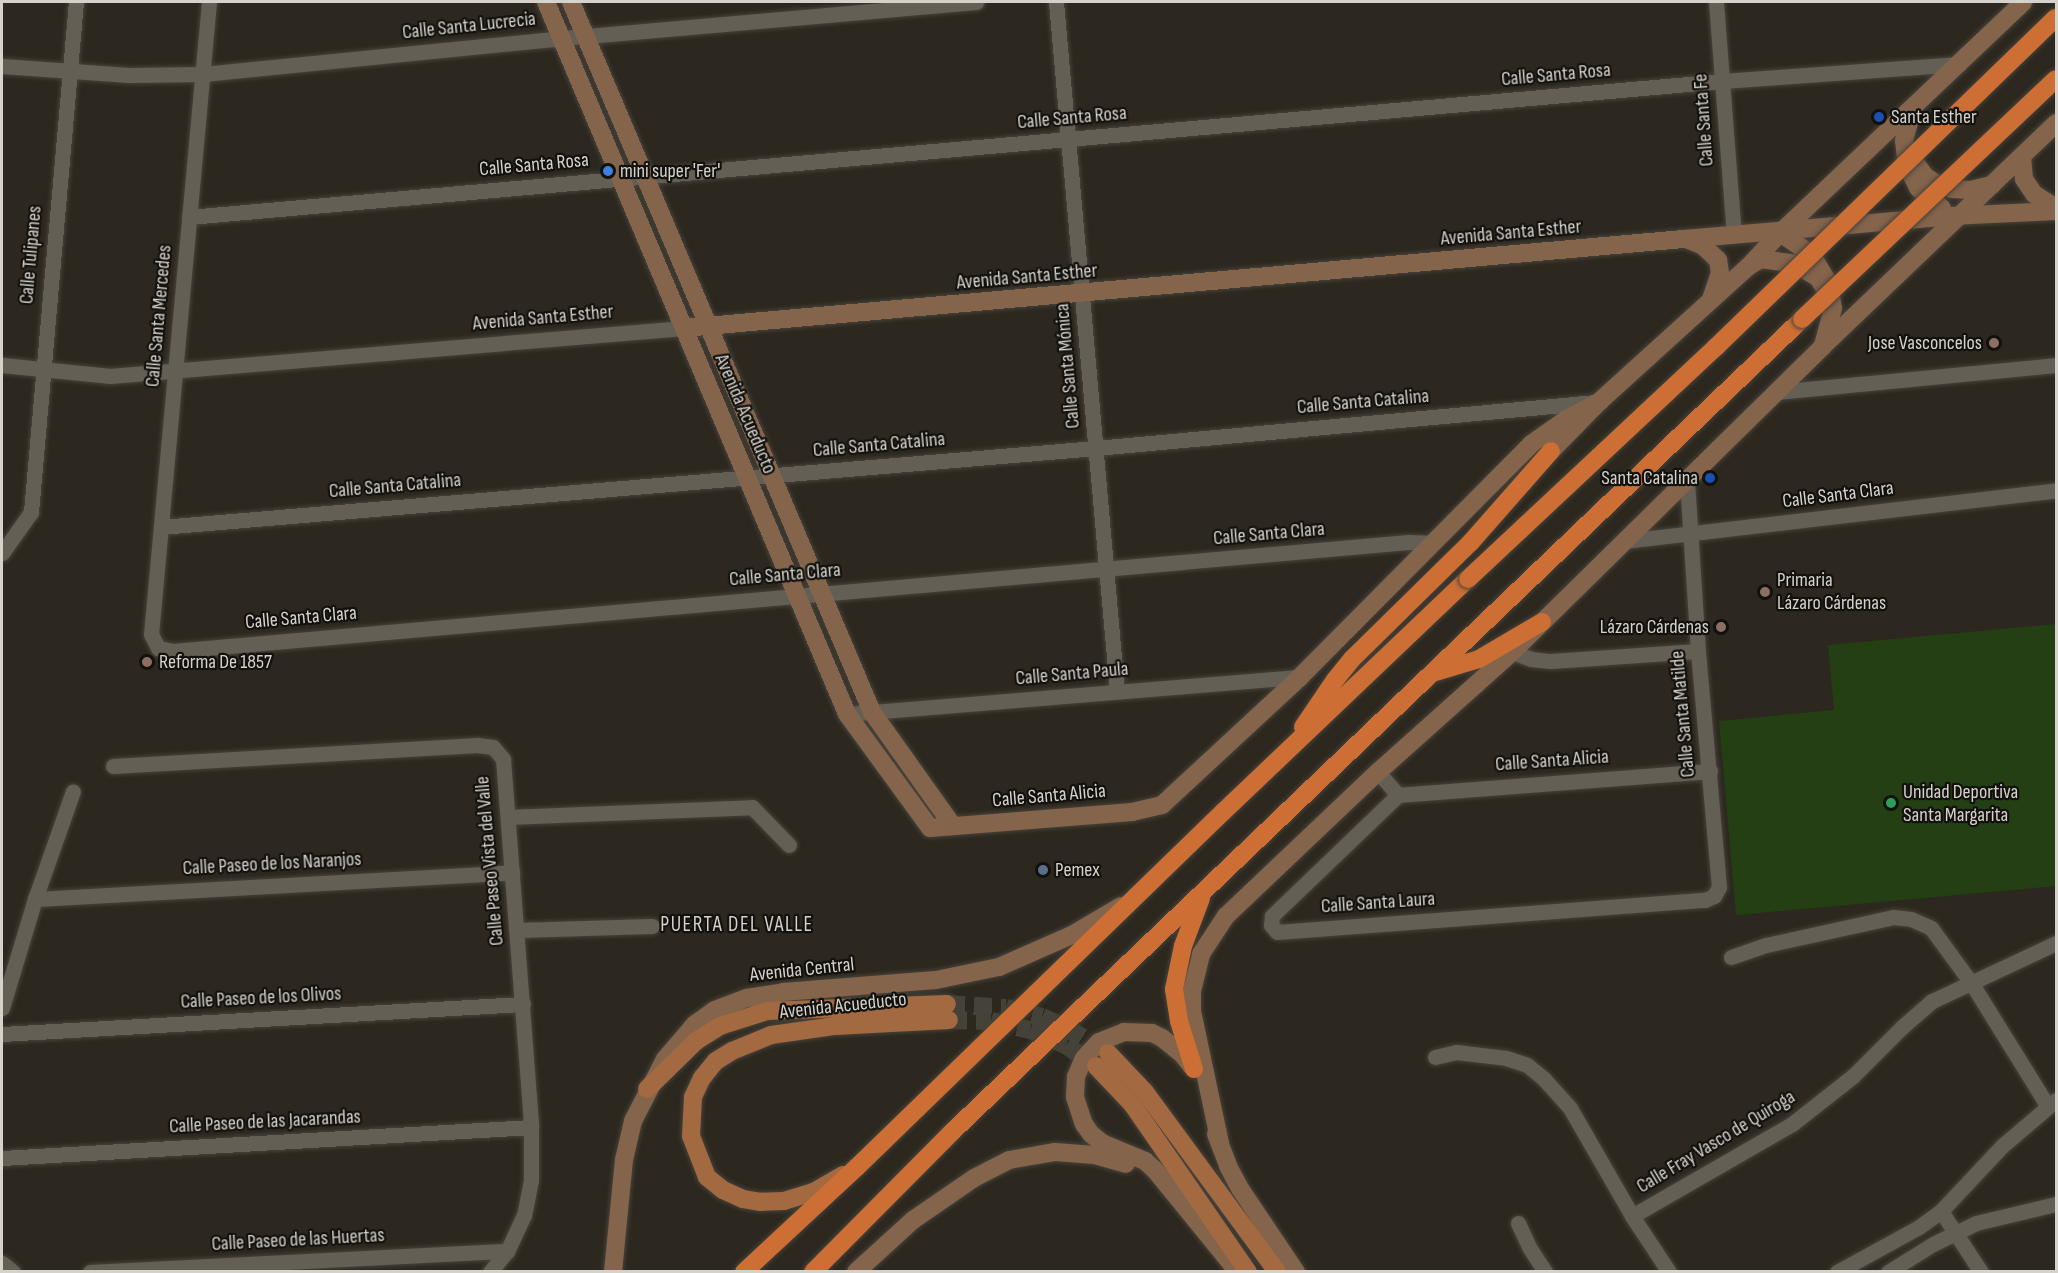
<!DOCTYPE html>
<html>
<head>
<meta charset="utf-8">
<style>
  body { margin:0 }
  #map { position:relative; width:2058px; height:1273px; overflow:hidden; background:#2c281f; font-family:"Sofia Sans Condensed",sans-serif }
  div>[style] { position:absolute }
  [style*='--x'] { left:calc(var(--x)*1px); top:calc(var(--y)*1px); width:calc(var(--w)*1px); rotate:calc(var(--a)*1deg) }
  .green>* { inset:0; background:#243f13 }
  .primary-tunnel>* { height:18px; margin-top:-9px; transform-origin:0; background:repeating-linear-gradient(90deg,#454239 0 18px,transparent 0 27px) }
  .roads { filter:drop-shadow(0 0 2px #47423b) drop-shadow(0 0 2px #47423b) }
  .street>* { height:15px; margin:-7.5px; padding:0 7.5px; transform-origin:7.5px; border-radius:7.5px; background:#645f55 }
  .secondary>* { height:18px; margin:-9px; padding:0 9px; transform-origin:9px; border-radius:9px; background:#84644b }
  .primary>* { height:18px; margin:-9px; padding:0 9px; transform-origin:9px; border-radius:9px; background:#a36941 }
  .highway>* { height:18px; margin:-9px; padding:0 9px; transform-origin:9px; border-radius:9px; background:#cd6f34 }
  .bridges { filter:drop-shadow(0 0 2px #47423b) drop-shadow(0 0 2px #47423b) }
  .highway-bridge>* { height:18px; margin:-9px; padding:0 9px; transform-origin:9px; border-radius:9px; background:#cd6f34 }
  .dots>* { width:16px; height:16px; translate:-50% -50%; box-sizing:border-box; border:3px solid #13110d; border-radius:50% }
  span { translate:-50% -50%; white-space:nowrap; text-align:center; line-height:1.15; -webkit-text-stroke:4.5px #13110d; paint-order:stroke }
  .street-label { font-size:20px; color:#d5d2cc }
  .poi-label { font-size:20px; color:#d5d2cc }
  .left { translate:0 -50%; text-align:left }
  .right { translate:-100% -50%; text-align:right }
  .neighbourhood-label { font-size:21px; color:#d5d2cc; letter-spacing:1.5px }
  .frame { position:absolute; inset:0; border:3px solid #d5d2cc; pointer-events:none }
</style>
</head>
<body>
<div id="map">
  <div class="green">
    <i style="clip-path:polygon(2056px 624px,2056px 886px,1736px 915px,1719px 721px,1834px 710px,1828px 645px)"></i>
  </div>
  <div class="primary-tunnel">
    <i style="--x:947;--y:1004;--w:59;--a:3.9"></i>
    <i style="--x:1006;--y:1008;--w:37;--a:14"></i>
    <i style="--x:1042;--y:1017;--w:27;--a:24"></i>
    <i style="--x:1067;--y:1028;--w:48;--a:31.4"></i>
    <i style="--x:949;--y:1020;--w:42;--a:1.4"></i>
    <i style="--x:991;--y:1021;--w:40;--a:13"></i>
    <i style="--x:1030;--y:1030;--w:39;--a:23"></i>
    <i style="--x:1066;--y:1045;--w:36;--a:36"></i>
  </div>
  <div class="roads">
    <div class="street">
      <i style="--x:209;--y:2;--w:635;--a:95.24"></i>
      <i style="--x:151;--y:634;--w:16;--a:63"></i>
      <i style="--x:158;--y:648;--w:15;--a:11"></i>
      <i style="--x:173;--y:651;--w:1240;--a:-5.04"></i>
      <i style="--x:1408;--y:542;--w:23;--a:2"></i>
      <i style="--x:1056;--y:2;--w:692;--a:84.94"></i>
      <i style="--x:1716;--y:2;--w:234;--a:85.6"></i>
      <i style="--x:2;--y:66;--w:127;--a:4.1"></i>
      <i style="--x:129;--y:75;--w:74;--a:-0.8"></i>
      <i style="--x:203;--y:74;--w:385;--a:-5.7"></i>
      <i style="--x:586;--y:36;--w:392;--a:-5"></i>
      <i style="--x:189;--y:217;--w:1540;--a:-5.07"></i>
      <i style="--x:1723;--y:81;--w:237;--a:-4.1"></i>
      <i style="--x:2;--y:365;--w:109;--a:5.8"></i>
      <i style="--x:110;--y:376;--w:576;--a:-4.78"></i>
      <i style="--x:1776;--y:392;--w:281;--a:-5.5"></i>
      <i style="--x:161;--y:527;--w:938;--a:-4.83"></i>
      <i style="--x:1096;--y:448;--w:502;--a:-5.26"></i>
      <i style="--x:1625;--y:541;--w:434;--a:-6.7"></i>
      <i style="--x:2;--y:553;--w:50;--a:-54.7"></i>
      <i style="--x:31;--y:512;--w:512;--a:-84.96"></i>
      <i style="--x:1512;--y:652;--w:20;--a:20"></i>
      <i style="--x:1531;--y:659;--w:20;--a:6"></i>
      <i style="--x:1551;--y:661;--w:147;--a:-3.9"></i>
      <i style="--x:847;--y:714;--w:455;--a:-4.7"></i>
      <i style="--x:113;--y:766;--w:365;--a:-3.3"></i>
      <i style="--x:477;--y:745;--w:16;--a:7"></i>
      <i style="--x:493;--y:747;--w:16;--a:50"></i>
      <i style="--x:503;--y:759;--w:369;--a:85.6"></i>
      <i style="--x:531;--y:1127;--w:53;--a:90"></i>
      <i style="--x:531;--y:1180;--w:36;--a:101"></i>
      <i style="--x:524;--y:1215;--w:40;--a:115"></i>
      <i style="--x:507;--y:1251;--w:27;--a:129"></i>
      <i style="--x:1378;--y:772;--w:30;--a:49"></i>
      <i style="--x:1398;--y:795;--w:175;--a:136.2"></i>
      <i style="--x:1272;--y:916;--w:9;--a:96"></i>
      <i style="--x:1271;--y:925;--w:9;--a:49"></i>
      <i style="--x:1277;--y:932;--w:429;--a:-4.3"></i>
      <i style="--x:1705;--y:900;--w:10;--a:-24"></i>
      <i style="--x:1714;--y:896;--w:10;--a:-61"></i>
      <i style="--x:1719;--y:887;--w:237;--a:-95.1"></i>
      <i style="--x:1698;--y:651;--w:170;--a:-93.7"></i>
      <i style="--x:1398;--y:795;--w:313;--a:-4.4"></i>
      <i style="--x:508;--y:817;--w:244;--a:-2.3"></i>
      <i style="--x:752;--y:807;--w:53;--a:45.8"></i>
      <i style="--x:35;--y:899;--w:478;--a:-3.2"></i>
      <i style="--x:517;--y:930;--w:135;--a:-1.7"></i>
      <i style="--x:1731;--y:957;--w:37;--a:-19"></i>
      <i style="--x:1766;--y:945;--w:130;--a:-12.4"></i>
      <i style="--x:1893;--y:917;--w:18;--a:6"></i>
      <i style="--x:1911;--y:919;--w:22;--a:24"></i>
      <i style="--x:1931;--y:928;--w:69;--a:53.8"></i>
      <i style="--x:1972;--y:984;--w:142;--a:58.2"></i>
      <i style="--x:2;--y:1008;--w:114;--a:-73.2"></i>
      <i style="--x:35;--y:899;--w:114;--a:-70.6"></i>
      <i style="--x:2;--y:1034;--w:522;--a:-3.3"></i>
      <i style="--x:1435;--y:1057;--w:22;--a:-13"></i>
      <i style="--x:1456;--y:1052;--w:50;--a:6.8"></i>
      <i style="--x:1506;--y:1058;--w:22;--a:18"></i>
      <i style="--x:1527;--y:1065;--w:22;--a:39"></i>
      <i style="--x:1544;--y:1079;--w:39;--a:48"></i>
      <i style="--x:1570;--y:1108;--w:125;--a:60.1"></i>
      <i style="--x:1632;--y:1216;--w:67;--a:56.5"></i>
      <i style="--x:2;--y:1158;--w:530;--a:-3.35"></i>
      <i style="--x:1941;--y:1211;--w:73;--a:56.7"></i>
      <i style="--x:1632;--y:1216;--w:185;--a:-29.9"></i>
      <i style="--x:1792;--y:1124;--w:78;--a:-38.2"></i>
      <i style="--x:1853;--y:1076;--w:69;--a:-45"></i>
      <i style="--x:1902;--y:1027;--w:40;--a:-41"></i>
      <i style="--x:1932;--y:1001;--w:137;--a:-25.1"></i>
      <i style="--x:1518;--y:1223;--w:26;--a:65"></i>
      <i style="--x:1529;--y:1247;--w:30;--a:57"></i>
      <i style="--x:2;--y:1263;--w:14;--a:39"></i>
      <i style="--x:90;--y:1272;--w:418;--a:-2.9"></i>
      <i style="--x:1837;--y:1272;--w:94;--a:-28.8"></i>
      <i style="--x:1919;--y:1227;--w:27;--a:-36"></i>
      <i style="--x:1941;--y:1211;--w:89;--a:-46.8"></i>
      <i style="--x:2002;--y:1146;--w:71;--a:-40.4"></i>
      <i style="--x:1888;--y:1272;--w:53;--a:-31.9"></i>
      <i style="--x:1933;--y:1244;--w:48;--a:-26"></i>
      <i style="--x:1976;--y:1223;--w:82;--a:-13.4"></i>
    </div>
    <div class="secondary">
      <i style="--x:546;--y:2;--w:773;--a:67.08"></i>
      <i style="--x:847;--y:714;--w:141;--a:53.9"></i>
      <i style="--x:930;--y:828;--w:203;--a:-4.5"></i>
      <i style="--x:1132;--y:812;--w:31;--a:-13"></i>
      <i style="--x:1162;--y:805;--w:188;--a:-42.8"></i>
      <i style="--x:1300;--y:677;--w:328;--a:-45.2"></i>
      <i style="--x:1531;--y:444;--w:42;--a:-35.2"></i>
      <i style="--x:1565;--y:420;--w:40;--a:-28"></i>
      <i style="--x:571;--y:2;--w:771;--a:67.03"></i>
      <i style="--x:872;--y:712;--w:140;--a:54.6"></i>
      <i style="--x:1912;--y:111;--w:31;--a:105"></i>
      <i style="--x:1904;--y:141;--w:25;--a:83"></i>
      <i style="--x:1907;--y:166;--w:25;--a:63"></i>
      <i style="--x:1918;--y:188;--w:31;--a:40"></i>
      <i style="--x:2022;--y:156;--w:23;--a:85"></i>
      <i style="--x:2024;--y:179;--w:18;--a:56"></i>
      <i style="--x:2034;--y:194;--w:26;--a:32"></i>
      <i style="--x:1913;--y:160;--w:21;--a:53"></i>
      <i style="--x:1926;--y:177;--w:13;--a:32"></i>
      <i style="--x:1937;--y:184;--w:16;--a:18"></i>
      <i style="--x:1952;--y:189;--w:18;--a:3"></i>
      <i style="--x:1970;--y:190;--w:23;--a:-13"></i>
      <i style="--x:1780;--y:233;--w:37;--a:34"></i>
      <i style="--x:1811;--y:254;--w:35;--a:59"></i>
      <i style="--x:1829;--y:284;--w:24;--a:81"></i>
      <i style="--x:1833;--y:308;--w:38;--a:105"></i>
      <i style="--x:1686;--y:239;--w:18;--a:22"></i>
      <i style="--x:1703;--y:246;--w:21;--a:43"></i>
      <i style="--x:1718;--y:260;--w:13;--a:81"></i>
      <i style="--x:1720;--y:273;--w:28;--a:109"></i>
      <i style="--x:1749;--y:266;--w:14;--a:-30"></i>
      <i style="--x:1761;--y:259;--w:34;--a:8"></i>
      <i style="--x:1795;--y:264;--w:27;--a:31"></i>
      <i style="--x:1818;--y:278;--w:14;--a:56"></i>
      <i style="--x:684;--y:328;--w:1004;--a:-5.09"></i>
      <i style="--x:1684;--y:239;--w:267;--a:-4.9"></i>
      <i style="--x:1950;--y:216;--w:106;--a:-2.7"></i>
      <i style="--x:1551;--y:451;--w:70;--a:-45.6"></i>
      <i style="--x:1600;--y:401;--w:200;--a:-42.2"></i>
      <i style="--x:1748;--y:267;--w:47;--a:-46.7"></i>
      <i style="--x:1780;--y:233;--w:335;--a:-43.5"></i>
      <i style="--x:1193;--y:1068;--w:18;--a:-128"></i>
      <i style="--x:1182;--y:1054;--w:26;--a:-141"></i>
      <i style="--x:1162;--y:1038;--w:11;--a:-153"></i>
      <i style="--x:1152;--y:1033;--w:28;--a:-178"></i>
      <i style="--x:1124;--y:1032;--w:27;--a:158"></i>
      <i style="--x:1099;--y:1042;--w:22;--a:133"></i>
      <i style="--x:1084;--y:1058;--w:21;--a:113"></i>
      <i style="--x:1076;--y:1077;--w:20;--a:93"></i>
      <i style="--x:1075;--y:1097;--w:28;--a:72"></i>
      <i style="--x:1084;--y:1124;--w:12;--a:55"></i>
      <i style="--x:1091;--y:1134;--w:14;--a:39"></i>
      <i style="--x:1102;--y:1143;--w:47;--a:22.7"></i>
      <i style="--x:1145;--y:1161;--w:13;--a:42"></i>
      <i style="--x:1155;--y:1170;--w:132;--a:50.9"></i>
      <i style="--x:1216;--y:1134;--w:34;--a:69"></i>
      <i style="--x:1228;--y:1166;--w:27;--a:62"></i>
      <i style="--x:1241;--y:1190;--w:99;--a:56.1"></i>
      <i style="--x:1220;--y:1143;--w:135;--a:-102"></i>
      <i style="--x:1192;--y:1011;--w:20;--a:-90"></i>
      <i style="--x:1192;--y:991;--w:38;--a:-76"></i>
      <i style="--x:1201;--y:954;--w:45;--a:-56.7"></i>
      <i style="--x:1226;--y:916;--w:209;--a:-43.5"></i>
      <i style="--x:1378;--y:772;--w:180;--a:-41.8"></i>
      <i style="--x:1512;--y:652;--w:436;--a:-44.5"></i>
      <i style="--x:1823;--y:346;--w:323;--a:-43.7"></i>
      <i style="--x:613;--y:1272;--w:113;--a:-84.4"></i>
      <i style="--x:624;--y:1160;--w:40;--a:-77"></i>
      <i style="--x:633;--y:1121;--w:70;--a:-62.7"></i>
      <i style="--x:665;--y:1059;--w:46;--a:-49.4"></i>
      <i style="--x:695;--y:1024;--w:24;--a:-35"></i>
      <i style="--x:715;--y:1010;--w:34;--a:-21"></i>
      <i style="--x:747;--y:998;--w:36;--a:-9"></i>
      <i style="--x:783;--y:992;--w:153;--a:-4.5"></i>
      <i style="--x:936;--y:980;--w:64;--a:-11.7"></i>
      <i style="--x:999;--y:967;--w:80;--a:-23.7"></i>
      <i style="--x:1072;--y:935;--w:57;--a:-30.6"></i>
      <i style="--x:856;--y:1272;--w:77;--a:-42.4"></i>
      <i style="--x:913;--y:1220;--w:74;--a:-34.5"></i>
      <i style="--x:974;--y:1178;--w:39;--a:-27"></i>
      <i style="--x:1009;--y:1160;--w:47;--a:-9.9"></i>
      <i style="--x:1055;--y:1152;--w:40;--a:4.3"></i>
      <i style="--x:1095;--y:1155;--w:32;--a:16"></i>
    </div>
    <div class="primary">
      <i style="--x:1108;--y:1053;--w:54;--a:46.5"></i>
      <i style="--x:1145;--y:1092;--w:223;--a:53.7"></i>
      <i style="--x:1096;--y:1066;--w:52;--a:46.5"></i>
      <i style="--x:1132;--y:1104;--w:204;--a:55.4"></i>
      <i style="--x:647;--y:1089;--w:69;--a:-44.4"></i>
      <i style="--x:696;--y:1041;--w:28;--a:-32"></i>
      <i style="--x:720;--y:1026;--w:49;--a:-17.7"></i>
      <i style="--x:767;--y:1011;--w:180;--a:-2.2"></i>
      <i style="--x:843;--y:1175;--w:34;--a:150"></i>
      <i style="--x:813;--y:1192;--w:30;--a:163"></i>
      <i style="--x:784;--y:1201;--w:23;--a:178"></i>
      <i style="--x:761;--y:1202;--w:18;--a:-171"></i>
      <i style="--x:743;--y:1199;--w:22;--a:-156"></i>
      <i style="--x:723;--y:1190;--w:21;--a:-141"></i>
      <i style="--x:707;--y:1177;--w:44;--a:-111.3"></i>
      <i style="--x:691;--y:1136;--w:39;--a:-87"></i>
      <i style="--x:693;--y:1097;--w:21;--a:-65"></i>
      <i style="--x:702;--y:1078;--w:22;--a:-51"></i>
      <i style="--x:716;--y:1061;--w:19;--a:-32"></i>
      <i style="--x:732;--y:1051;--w:42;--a:-22.3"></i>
      <i style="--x:771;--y:1035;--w:65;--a:-8"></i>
      <i style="--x:835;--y:1026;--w:114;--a:-3"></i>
    </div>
    <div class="highway">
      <i style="--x:1436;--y:672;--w:45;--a:-16.8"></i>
      <i style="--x:1479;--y:659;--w:73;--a:-30.4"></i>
      <i style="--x:1303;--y:727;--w:57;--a:-55.8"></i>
      <i style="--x:1335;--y:680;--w:27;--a:-51"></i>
      <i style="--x:1352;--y:659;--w:167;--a:-44.5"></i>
      <i style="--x:1471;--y:542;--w:121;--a:-48.7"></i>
      <i style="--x:1194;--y:1069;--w:50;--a:-107.4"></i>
      <i style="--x:1179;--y:1021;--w:32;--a:-99"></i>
      <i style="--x:1174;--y:989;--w:44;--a:-78.2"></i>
      <i style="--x:1183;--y:946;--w:51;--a:-69.4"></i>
      <i style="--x:744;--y:1272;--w:154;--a:-42.9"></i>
      <i style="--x:857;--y:1167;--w:510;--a:-44.13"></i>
      <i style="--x:1223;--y:812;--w:338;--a:-43.6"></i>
      <i style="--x:813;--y:1272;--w:199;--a:-45.2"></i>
      <i style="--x:953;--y:1131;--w:1175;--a:-43.72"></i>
    </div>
  </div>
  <div class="bridges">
    <div class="highway-bridge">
      <i style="--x:1802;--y:319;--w:349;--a:-43.4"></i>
      <i style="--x:1468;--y:579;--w:340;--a:-43.1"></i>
      <i style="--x:1716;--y:347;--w:473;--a:-44.1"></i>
    </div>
  </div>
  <div class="dots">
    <i style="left:1879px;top:117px;background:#1a4fb4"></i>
    <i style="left:608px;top:171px;background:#3f7fe0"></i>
    <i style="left:1994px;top:343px;background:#8d6e63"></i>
    <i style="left:1710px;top:478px;background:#1a4fb4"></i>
    <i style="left:1765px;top:592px;background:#8d6e63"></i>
    <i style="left:1721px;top:627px;background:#8d6e63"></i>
    <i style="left:147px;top:662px;background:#8d6e63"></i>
    <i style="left:1891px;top:803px;background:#2e9e5b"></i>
    <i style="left:1043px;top:870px;background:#5c6f8a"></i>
  </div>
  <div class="street-label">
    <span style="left:469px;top:26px;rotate:-6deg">Calle Santa Lucrecia</span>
    <span style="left:1556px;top:75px;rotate:-5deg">Calle Santa Rosa</span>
    <span style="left:1072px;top:118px;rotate:-5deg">Calle Santa Rosa</span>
    <span style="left:1704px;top:120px;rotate:-94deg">Calle Santa Fe</span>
    <span style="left:534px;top:165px;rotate:-5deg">Calle Santa Rosa</span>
    <span style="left:1511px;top:233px;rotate:-5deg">Avenida Santa Esther</span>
    <span style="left:31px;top:255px;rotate:-85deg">Calle Tulipanes</span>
    <span style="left:1027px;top:277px;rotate:-5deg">Avenida Santa Esther</span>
    <span style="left:159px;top:316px;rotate:-85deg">Calle Santa Mercedes</span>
    <span style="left:543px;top:318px;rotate:-5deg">Avenida Santa Esther</span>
    <span style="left:1068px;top:366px;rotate:-95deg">Calle Santa Mónica</span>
    <span style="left:1363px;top:402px;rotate:-5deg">Calle Santa Catalina</span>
    <span style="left:745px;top:414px;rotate:67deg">Avenida Acueducto</span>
    <span style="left:879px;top:445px;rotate:-5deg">Calle Santa Catalina</span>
    <span style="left:395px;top:486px;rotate:-5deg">Calle Santa Catalina</span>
    <span style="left:1838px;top:495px;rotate:-7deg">Calle Santa Clara</span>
    <span style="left:1269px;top:534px;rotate:-5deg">Calle Santa Clara</span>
    <span style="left:785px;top:575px;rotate:-5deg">Calle Santa Clara</span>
    <span style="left:301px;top:618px;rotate:-5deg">Calle Santa Clara</span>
    <span style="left:1072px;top:674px;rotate:-5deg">Calle Santa Paula</span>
    <span style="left:1683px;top:714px;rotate:-95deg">Calle Santa Matilde</span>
    <span style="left:1552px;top:761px;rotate:-4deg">Calle Santa Alicia</span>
    <span style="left:1049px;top:796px;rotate:-5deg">Calle Santa Alicia</span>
    <span style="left:490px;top:861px;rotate:-95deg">Calle Paseo Vista del Valle</span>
    <span style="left:272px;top:864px;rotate:-3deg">Calle Paseo de los Naranjos</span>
    <span style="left:1378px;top:903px;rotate:-4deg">Calle Santa Laura</span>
    <span style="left:802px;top:970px;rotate:-6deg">Avenida Central</span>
    <span style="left:261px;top:998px;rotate:-3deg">Calle Paseo de los Olivos</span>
    <span style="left:843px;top:1006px;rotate:-6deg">Avenida Acueducto</span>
    <span style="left:265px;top:1122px;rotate:-3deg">Calle Paseo de las Jacarandas</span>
    <span style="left:1716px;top:1142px;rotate:-31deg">Calle Fray Vasco de Quiroga</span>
    <span style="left:298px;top:1240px;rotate:-3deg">Calle Paseo de las Huertas</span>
  </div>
  <div class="poi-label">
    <span class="left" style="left:1891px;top:117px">Santa Esther</span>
    <span class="left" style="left:620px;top:171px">mini super 'Fer'</span>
    <span class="right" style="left:1982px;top:343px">Jose Vasconcelos</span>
    <span class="right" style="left:1698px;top:478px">Santa Catalina</span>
    <span class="left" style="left:1777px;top:592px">Primaria<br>Lázaro Cárdenas</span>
    <span class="right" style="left:1709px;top:627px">Lázaro Cárdenas</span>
    <span class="left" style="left:159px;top:662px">Reforma De 1857</span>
    <span class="left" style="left:1903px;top:804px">Unidad Deportiva<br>Santa Margarita</span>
    <span class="left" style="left:1055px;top:870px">Pemex</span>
  </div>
  <div class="neighbourhood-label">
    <span style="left:737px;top:925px">PUERTA DEL VALLE</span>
  </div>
  <div class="frame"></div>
</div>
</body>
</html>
